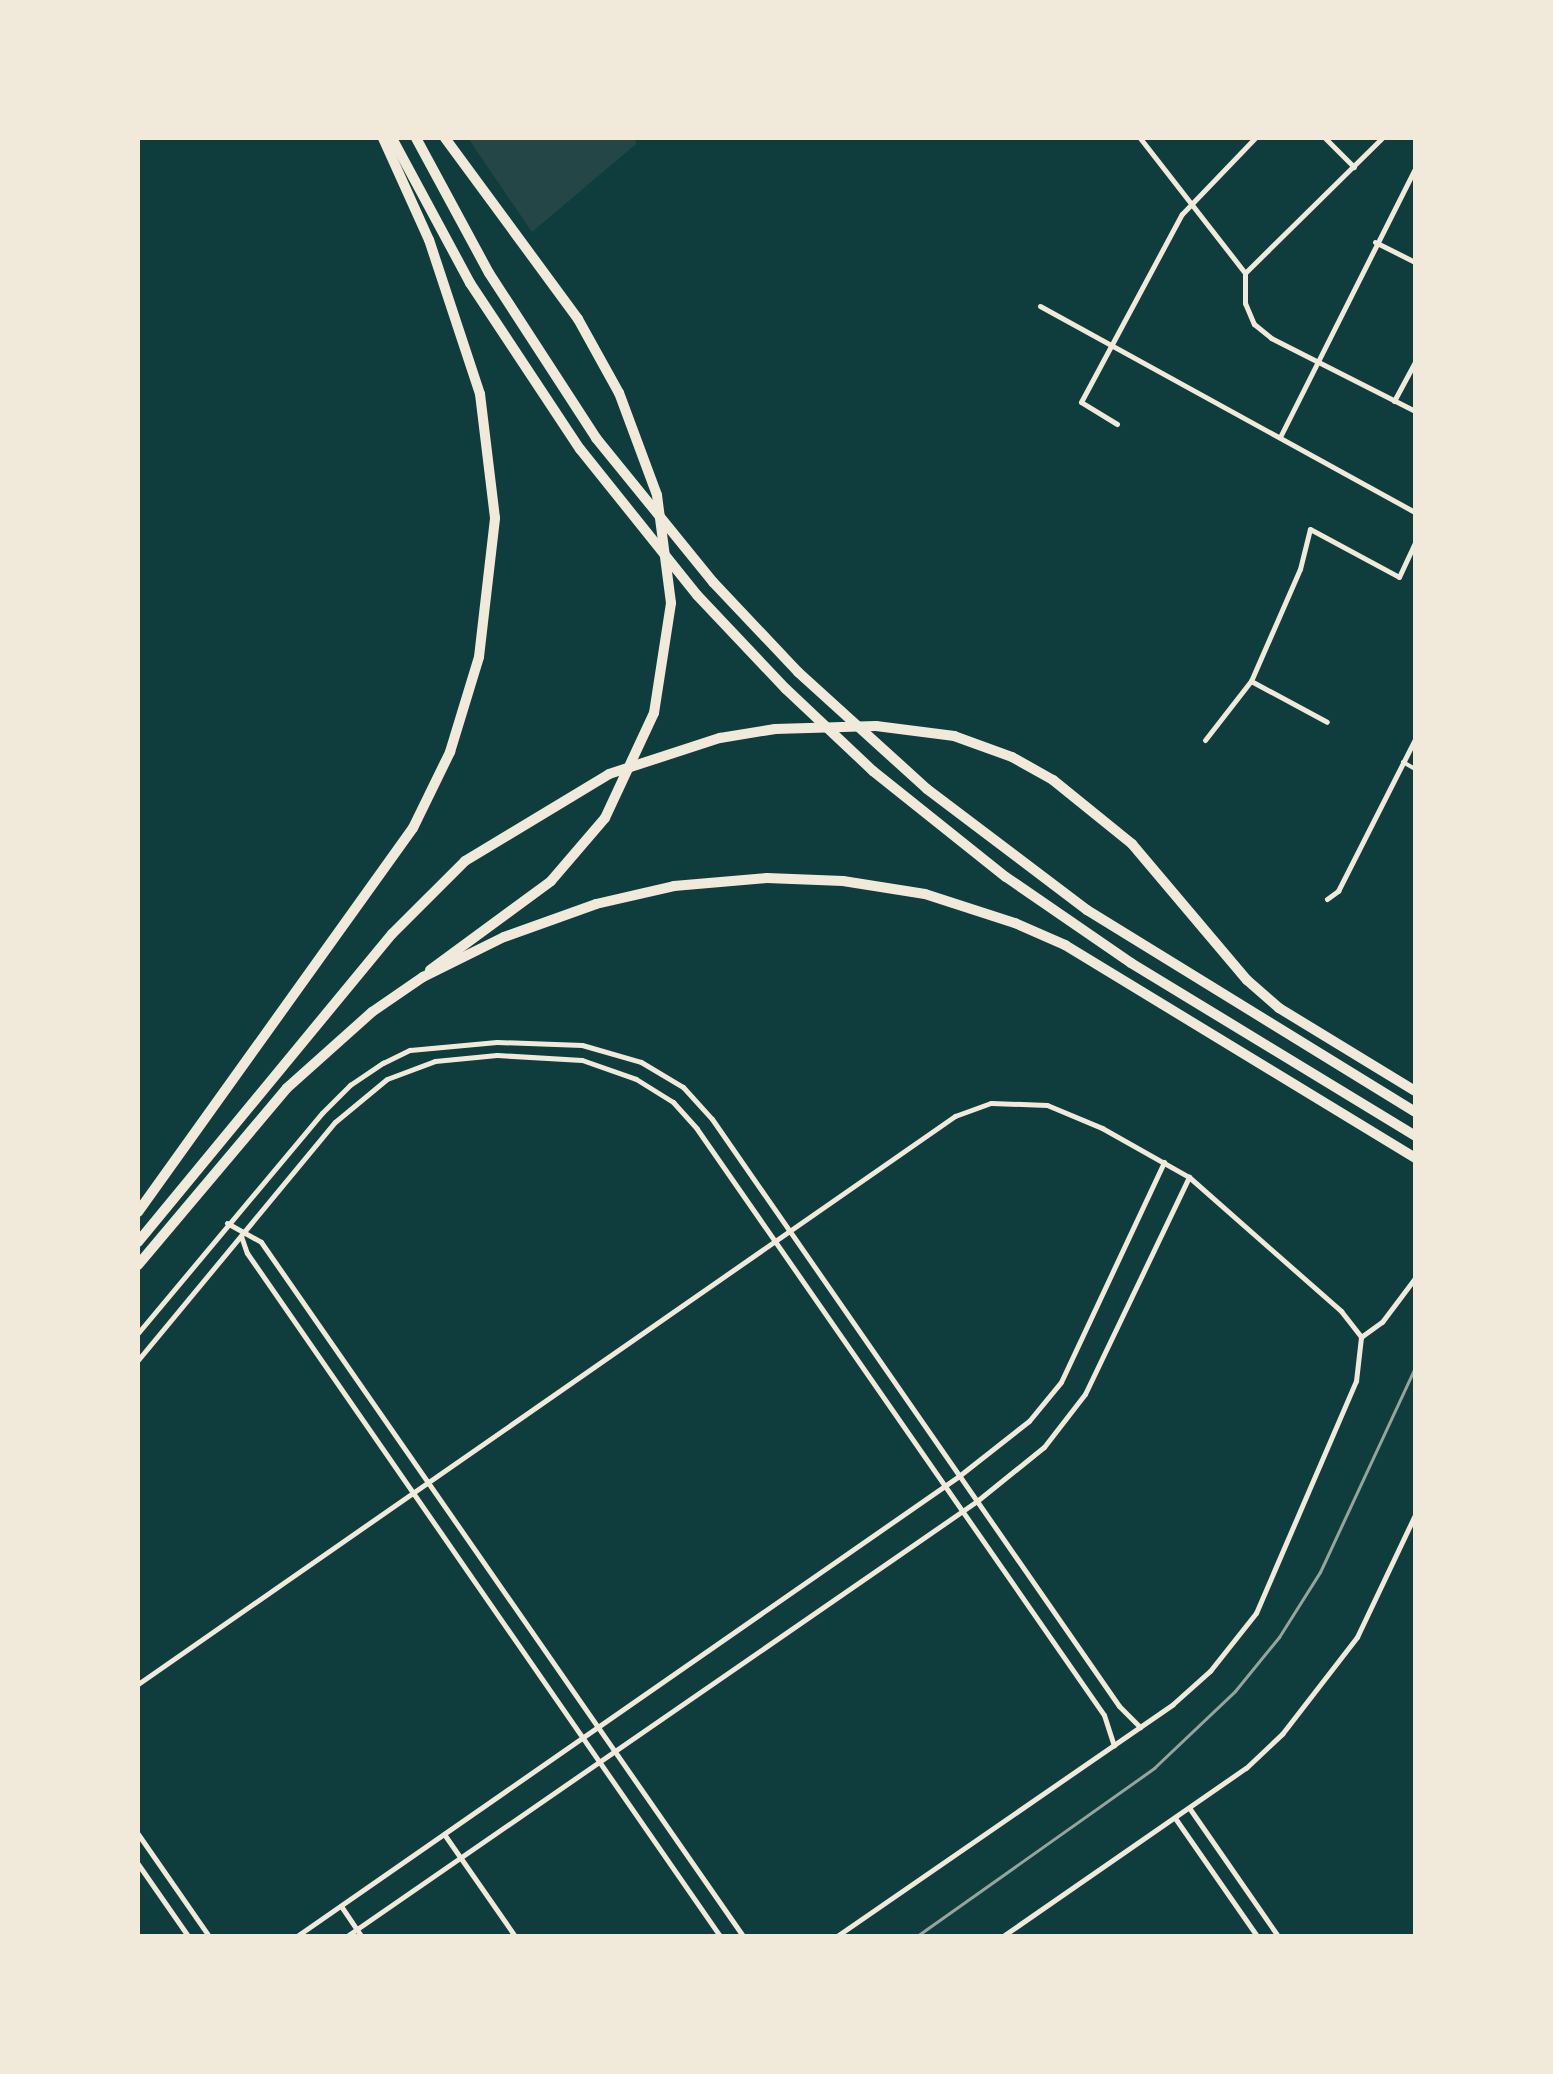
<!DOCTYPE html>
<html>
<head>
<meta charset="utf-8">
<style>
  body { margin:0 }
  #map { position:relative; width:1553px; height:2074px; overflow:hidden; background:#0f3d3e; font-family:"DM Sans",sans-serif }
  div>[style] { position:absolute }
  [style*='--x'] { left:calc(var(--x)*1px); top:calc(var(--y)*1px); width:calc(var(--w)*1px); rotate:calc(var(--a)*1deg) }
  .green>* { inset:0; background:#244646 }
  .pedestrian>* { height:4px; margin:-2px; padding:0 2px; transform-origin:2px; border-radius:2px; background:#f1e9da }
  .minor>* { height:5px; margin:-2.5px; padding:0 2.5px; transform-origin:2.5px; border-radius:2.5px; background:#f1e9da }
  .motorway>* { height:10px; margin:-5px; padding:0 5px; transform-origin:5px; border-radius:5px; background:#f1e9da }
  .rail>* { height:3px; margin:-1.5px; padding:0 1.5px; transform-origin:1.5px; border-radius:1.5px; background:#97a49c }
  span { translate:-50% -50%; white-space:nowrap; text-align:center; line-height:1.15; -webkit-text-stroke:6px #f1e9da; paint-order:stroke }
  .frame { position:absolute; inset:0; border:140px solid #f1e9da; pointer-events:none }
</style>
</head>
<body>
<div id="map">
  <div class="green">
    <i style="clip-path:polygon(468px 138px,635px 138px,636px 144px,532px 232px)"></i>
  </div>
  <div class="pedestrian">
    <i style="--x:1403;--y:762;--w:14;--a:30"></i>
  </div>
  <div class="minor">
    <i style="--x:1140;--y:138;--w:171;--a:52.1"></i>
    <i style="--x:1245;--y:273;--w:30;--a:90"></i>
    <i style="--x:1245;--y:303;--w:23;--a:67"></i>
    <i style="--x:1254;--y:324;--w:22;--a:39"></i>
    <i style="--x:1271;--y:338;--w:161;--a:26.9"></i>
    <i style="--x:1325;--y:138;--w:41;--a:45"></i>
    <i style="--x:1375;--y:242;--w:45;--a:26.6"></i>
    <i style="--x:1245;--y:273;--w:192;--a:-44.6"></i>
    <i style="--x:1040;--y:306;--w:428;--a:28.8"></i>
    <i style="--x:1394;--y:401;--w:44;--a:-61.7"></i>
    <i style="--x:1117;--y:424;--w:42;--a:-148.6"></i>
    <i style="--x:1081;--y:402;--w:213;--a:-61.8"></i>
    <i style="--x:1182;--y:214;--w:105;--a:-46.2"></i>
    <i style="--x:1280;--y:437;--w:301;--a:-63.3"></i>
    <i style="--x:1251;--y:681;--w:86;--a:28.3"></i>
    <i style="--x:1205;--y:740;--w:75;--a:-52.1"></i>
    <i style="--x:1251;--y:681;--w:122;--a:-66.4"></i>
    <i style="--x:1300;--y:569;--w:41;--a:-76"></i>
    <i style="--x:1310;--y:529;--w:101;--a:28.3"></i>
    <i style="--x:1399;--y:577;--w:38;--a:-65"></i>
    <i style="--x:1327;--y:899;--w:14;--a:-36"></i>
    <i style="--x:1338;--y:891;--w:170;--a:-63.1"></i>
    <i style="--x:227;--y:1223;--w:39;--a:29"></i>
    <i style="--x:261;--y:1242;--w:845;--a:55.22"></i>
    <i style="--x:241;--y:1236;--w:18;--a:71"></i>
    <i style="--x:247;--y:1253;--w:831;--a:55.3"></i>
    <i style="--x:138;--y:1333;--w:287;--a:-50.1"></i>
    <i style="--x:322;--y:1113;--w:40;--a:-45"></i>
    <i style="--x:350;--y:1085;--w:40;--a:-34"></i>
    <i style="--x:383;--y:1063;--w:30;--a:-26"></i>
    <i style="--x:410;--y:1050;--w:87;--a:-5.3"></i>
    <i style="--x:497;--y:1042;--w:85;--a:2"></i>
    <i style="--x:582;--y:1045;--w:61;--a:16.1"></i>
    <i style="--x:641;--y:1062;--w:49;--a:30.8"></i>
    <i style="--x:683;--y:1087;--w:43;--a:47.8"></i>
    <i style="--x:712;--y:1119;--w:714;--a:55.26"></i>
    <i style="--x:1119;--y:1706;--w:30;--a:45"></i>
    <i style="--x:1361;--y:1337;--w:26;--a:-36"></i>
    <i style="--x:1382;--y:1322;--w:55;--a:-53.1"></i>
    <i style="--x:138;--y:1360;--w:309;--a:-50.4"></i>
    <i style="--x:335;--y:1122;--w:67;--a:-39.6"></i>
    <i style="--x:387;--y:1079;--w:51;--a:-20.6"></i>
    <i style="--x:435;--y:1061;--w:62;--a:-5.5"></i>
    <i style="--x:497;--y:1055;--w:85;--a:3.4"></i>
    <i style="--x:582;--y:1060;--w:57;--a:19.4"></i>
    <i style="--x:636;--y:1079;--w:44;--a:31.9"></i>
    <i style="--x:673;--y:1102;--w:36;--a:48"></i>
    <i style="--x:697;--y:1129;--w:713;--a:55.22"></i>
    <i style="--x:1104;--y:1715;--w:32;--a:72"></i>
    <i style="--x:138;--y:1684;--w:995;--a:-34.81"></i>
    <i style="--x:955;--y:1116;--w:38;--a:-20"></i>
    <i style="--x:991;--y:1103;--w:56;--a:2"></i>
    <i style="--x:1047;--y:1105;--w:60;--a:22.7"></i>
    <i style="--x:1102;--y:1128;--w:100;--a:29.4"></i>
    <i style="--x:1189;--y:1177;--w:203;--a:41.4"></i>
    <i style="--x:1341;--y:1311;--w:33;--a:52"></i>
    <i style="--x:1190;--y:1809;--w:155;--a:55.3"></i>
    <i style="--x:1175;--y:1818;--w:144;--a:55.2"></i>
    <i style="--x:138;--y:1834;--w:124;--a:55.2"></i>
    <i style="--x:444;--y:1834;--w:124;--a:55.2"></i>
    <i style="--x:138;--y:1864;--w:88;--a:55.2"></i>
    <i style="--x:341;--y:1906;--w:36;--a:56"></i>
    <i style="--x:297;--y:1936;--w:806;--a:-34.79"></i>
    <i style="--x:959;--y:1476;--w:89;--a:-38.2"></i>
    <i style="--x:1029;--y:1421;--w:50;--a:-50.6"></i>
    <i style="--x:1061;--y:1382;--w:243;--a:-64.9"></i>
    <i style="--x:347;--y:1936;--w:766;--a:-34.62"></i>
    <i style="--x:977;--y:1501;--w:86;--a:-38.9"></i>
    <i style="--x:1044;--y:1447;--w:67;--a:-52.3"></i>
    <i style="--x:1085;--y:1394;--w:241;--a:-64.4"></i>
    <i style="--x:837;--y:1936;--w:408;--a:-34.6"></i>
    <i style="--x:1173;--y:1704;--w:50;--a:-41.7"></i>
    <i style="--x:1210;--y:1671;--w:74;--a:-51.6"></i>
    <i style="--x:1256;--y:1613;--w:253;--a:-66.7"></i>
    <i style="--x:1356;--y:1381;--w:44;--a:-83.5"></i>
    <i style="--x:1003;--y:1936;--w:295;--a:-34.7"></i>
    <i style="--x:1246;--y:1768;--w:50;--a:-43.4"></i>
    <i style="--x:1282;--y:1734;--w:123;--a:-52.3"></i>
    <i style="--x:1357;--y:1637;--w:135;--a:-64.6"></i>
  </div>
  <div class="motorway">
    <i style="--x:392;--y:138;--w:165;--a:61.7"></i>
    <i style="--x:470;--y:283;--w:199;--a:56.5"></i>
    <i style="--x:580;--y:449;--w:187;--a:51.3"></i>
    <i style="--x:697;--y:595;--w:129;--a:46.6"></i>
    <i style="--x:786;--y:689;--w:120;--a:43.3"></i>
    <i style="--x:873;--y:771;--w:170;--a:38.6"></i>
    <i style="--x:1006;--y:877;--w:152;--a:34.5"></i>
    <i style="--x:1131;--y:963;--w:333;--a:31.3"></i>
    <i style="--x:416;--y:138;--w:153;--a:61.6"></i>
    <i style="--x:489;--y:273;--w:197;--a:57"></i>
    <i style="--x:596;--y:438;--w:186;--a:50.9"></i>
    <i style="--x:713;--y:582;--w:124;--a:46.6"></i>
    <i style="--x:798;--y:672;--w:174;--a:42.2"></i>
    <i style="--x:927;--y:789;--w:201;--a:37.1"></i>
    <i style="--x:1087;--y:910;--w:385;--a:31.6"></i>
    <i style="--x:430;--y:970;--w:150;--a:-36.3"></i>
    <i style="--x:551;--y:881;--w:83;--a:-49.4"></i>
    <i style="--x:605;--y:818;--w:116;--a:-65"></i>
    <i style="--x:654;--y:713;--w:111;--a:-81.2"></i>
    <i style="--x:671;--y:603;--w:109;--a:-97.4"></i>
    <i style="--x:657;--y:495;--w:109;--a:-110.4"></i>
    <i style="--x:619;--y:393;--w:85;--a:-119"></i>
    <i style="--x:578;--y:319;--w:225;--a:-126.3"></i>
    <i style="--x:138;--y:1212;--w:472;--a:-54.4"></i>
    <i style="--x:413;--y:828;--w:85;--a:-64"></i>
    <i style="--x:450;--y:752;--w:99;--a:-73"></i>
    <i style="--x:479;--y:657;--w:140;--a:-83.4"></i>
    <i style="--x:495;--y:518;--w:125;--a:-96.9"></i>
    <i style="--x:480;--y:394;--w:162;--a:-108.3"></i>
    <i style="--x:429;--y:240;--w:112;--a:-114.3"></i>
    <i style="--x:138;--y:1242;--w:399;--a:-50.5"></i>
    <i style="--x:392;--y:934;--w:103;--a:-45"></i>
    <i style="--x:465;--y:861;--w:168;--a:-31.1"></i>
    <i style="--x:609;--y:774;--w:117;--a:-18"></i>
    <i style="--x:720;--y:738;--w:56;--a:-9.3"></i>
    <i style="--x:775;--y:729;--w:101;--a:-1.7"></i>
    <i style="--x:876;--y:726;--w:79;--a:7.3"></i>
    <i style="--x:954;--y:736;--w:62;--a:19.9"></i>
    <i style="--x:1012;--y:757;--w:47;--a:29.3"></i>
    <i style="--x:1053;--y:780;--w:102;--a:39"></i>
    <i style="--x:1132;--y:844;--w:178;--a:49.8"></i>
    <i style="--x:1247;--y:980;--w:43;--a:41.2"></i>
    <i style="--x:1279;--y:1008;--w:159;--a:31.4"></i>
    <i style="--x:138;--y:1265;--w:231;--a:-49.9"></i>
    <i style="--x:287;--y:1088;--w:114;--a:-41.8"></i>
    <i style="--x:372;--y:1012;--w:62;--a:-34.5"></i>
    <i style="--x:423;--y:977;--w:90;--a:-26.3"></i>
    <i style="--x:504;--y:937;--w:98;--a:-19.7"></i>
    <i style="--x:596;--y:904;--w:80;--a:-13"></i>
    <i style="--x:674;--y:886;--w:93;--a:-4.9"></i>
    <i style="--x:767;--y:878;--w:76;--a:2.3"></i>
    <i style="--x:843;--y:881;--w:83;--a:9"></i>
    <i style="--x:925;--y:894;--w:95;--a:17.9"></i>
    <i style="--x:1015;--y:923;--w:55;--a:23.7"></i>
    <i style="--x:1065;--y:945;--w:410;--a:31.3"></i>
  </div>
  <div class="rail">
    <i style="--x:917;--y:1936;--w:291;--a:-35.3"></i>
    <i style="--x:1154;--y:1768;--w:112;--a:-43.5"></i>
    <i style="--x:1235;--y:1691;--w:70;--a:-50.8"></i>
    <i style="--x:1279;--y:1637;--w:77;--a:-57.8"></i>
    <i style="--x:1320;--y:1572;--w:226;--a:-65.1"></i>
  </div>
  <div class="frame"></div>
</div>
</body>
</html>
